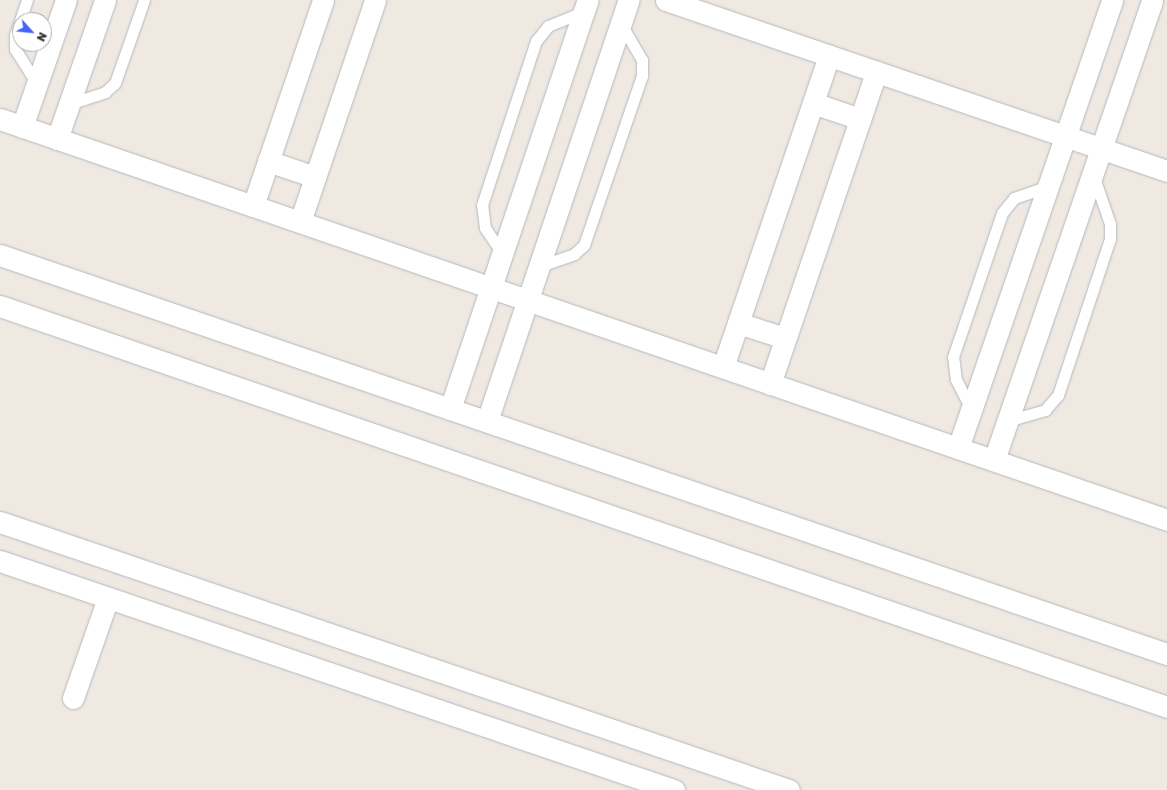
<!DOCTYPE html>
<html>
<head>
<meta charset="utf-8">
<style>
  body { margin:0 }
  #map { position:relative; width:1167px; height:790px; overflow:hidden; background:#efe9e1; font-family:"Golos Text",sans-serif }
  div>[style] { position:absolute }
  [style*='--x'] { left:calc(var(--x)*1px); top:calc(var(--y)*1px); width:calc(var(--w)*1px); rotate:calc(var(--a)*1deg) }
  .roads { filter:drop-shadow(0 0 1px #b4b7c1) drop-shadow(0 0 1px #b4b7c1) }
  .lane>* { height:11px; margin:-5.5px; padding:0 5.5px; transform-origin:5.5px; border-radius:5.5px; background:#fff }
  .street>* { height:21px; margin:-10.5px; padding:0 10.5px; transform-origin:10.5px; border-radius:10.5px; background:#fff }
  span { translate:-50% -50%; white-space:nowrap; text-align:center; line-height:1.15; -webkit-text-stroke:3.5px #fff; paint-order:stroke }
  .north { position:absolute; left:12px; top:12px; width:40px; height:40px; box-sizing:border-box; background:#fff; border:1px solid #ababab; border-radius:50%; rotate:117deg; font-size:11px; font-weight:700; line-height:16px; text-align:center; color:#2e2e2e }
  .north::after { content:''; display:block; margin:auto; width:14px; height:18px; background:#4264fb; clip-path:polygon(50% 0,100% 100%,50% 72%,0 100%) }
</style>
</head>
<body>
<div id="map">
  <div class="roads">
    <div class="lane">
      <i style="--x:27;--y:0;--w:37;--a:109"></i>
      <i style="--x:15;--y:35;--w:14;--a:90"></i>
      <i style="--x:15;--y:49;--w:41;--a:57.8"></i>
      <i style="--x:69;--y:104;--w:38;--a:-18"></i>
      <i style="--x:105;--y:92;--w:13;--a:-42"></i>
      <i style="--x:115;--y:83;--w:88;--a:-70.7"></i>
      <i style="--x:502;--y:253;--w:30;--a:-124"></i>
      <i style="--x:485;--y:228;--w:23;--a:-97"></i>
      <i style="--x:482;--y:205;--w:173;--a:-71.8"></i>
      <i style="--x:536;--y:41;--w:19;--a:-51"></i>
      <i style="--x:548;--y:26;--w:38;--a:-22"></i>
      <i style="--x:540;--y:266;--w:36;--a:-19"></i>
      <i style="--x:574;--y:254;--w:13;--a:-42"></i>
      <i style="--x:584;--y:245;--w:179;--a:-71.1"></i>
      <i style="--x:642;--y:76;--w:16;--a:-90"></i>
      <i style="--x:642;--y:60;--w:42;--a:-120.3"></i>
      <i style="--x:971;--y:409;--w:33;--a:-117"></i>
      <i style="--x:956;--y:380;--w:23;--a:-97"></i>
      <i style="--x:953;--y:357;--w:152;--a:-71.2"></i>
      <i style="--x:1002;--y:213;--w:19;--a:-51"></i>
      <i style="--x:1014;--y:198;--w:36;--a:-19"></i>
      <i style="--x:1007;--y:421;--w:40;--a:-16"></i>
      <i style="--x:1045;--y:410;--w:20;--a:-49"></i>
      <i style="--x:1058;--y:395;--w:164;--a:-71.6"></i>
      <i style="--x:1110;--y:239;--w:15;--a:-90"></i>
      <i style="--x:1110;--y:224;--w:50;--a:-108.8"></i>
    </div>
    <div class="street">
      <i style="--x:666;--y:0;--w:529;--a:18.85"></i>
      <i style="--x:813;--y:103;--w:50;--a:18.8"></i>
      <i style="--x:0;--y:119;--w:1234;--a:18.96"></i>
      <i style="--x:22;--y:127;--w:134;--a:-70.9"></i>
      <i style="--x:57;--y:139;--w:147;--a:-70.9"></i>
      <i style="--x:268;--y:161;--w:50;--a:18.8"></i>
      <i style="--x:253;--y:206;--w:218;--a:-71.2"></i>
      <i style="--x:300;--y:222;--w:234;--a:-71.3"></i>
      <i style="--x:0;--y:255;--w:1233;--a:18.88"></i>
      <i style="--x:0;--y:306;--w:1234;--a:18.96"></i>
      <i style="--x:738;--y:323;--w:49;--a:17.7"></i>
      <i style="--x:723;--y:367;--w:329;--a:-71.2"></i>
      <i style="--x:770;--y:384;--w:330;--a:-71.2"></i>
      <i style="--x:450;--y:409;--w:432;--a:-71.4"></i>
      <i style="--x:487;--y:421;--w:444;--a:-71.4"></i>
      <i style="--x:958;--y:448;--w:474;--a:-71"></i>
      <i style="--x:994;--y:460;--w:486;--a:-71"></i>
      <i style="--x:0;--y:522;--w:833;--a:18.76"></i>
      <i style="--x:0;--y:561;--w:712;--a:18.77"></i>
      <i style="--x:73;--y:698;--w:106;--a:-70.7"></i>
    </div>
  </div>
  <div class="north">N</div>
</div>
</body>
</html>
